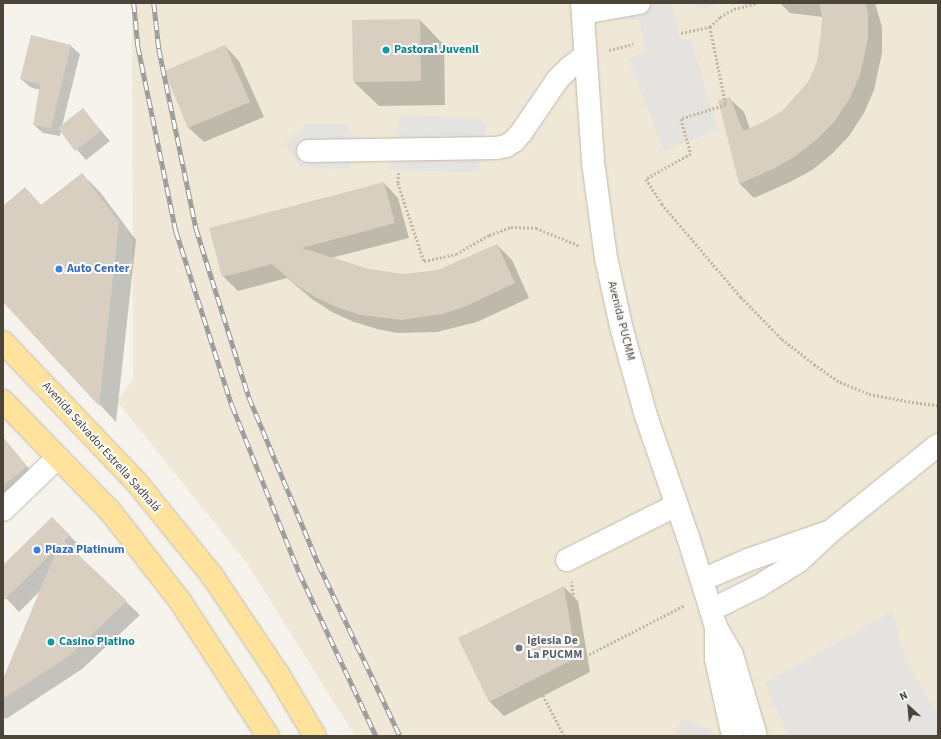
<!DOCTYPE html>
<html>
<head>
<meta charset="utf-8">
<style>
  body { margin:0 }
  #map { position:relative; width:941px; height:739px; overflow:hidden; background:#f6f3ec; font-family:"Source Sans 3",sans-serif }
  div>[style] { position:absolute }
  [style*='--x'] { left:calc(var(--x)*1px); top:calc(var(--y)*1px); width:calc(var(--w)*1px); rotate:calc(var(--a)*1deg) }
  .education>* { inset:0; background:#efe8d6 }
  .parking>* { inset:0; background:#e5e3e0 }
  .shadow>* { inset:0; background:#0003 }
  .building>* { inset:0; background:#d8cfc1 }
  .path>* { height:2.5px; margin-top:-1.25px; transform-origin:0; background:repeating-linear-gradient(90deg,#c4b79f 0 2px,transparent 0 4px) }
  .roads { filter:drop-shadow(0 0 1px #c2bbae) drop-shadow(0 0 1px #c2bbae) }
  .minor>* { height:22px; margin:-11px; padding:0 11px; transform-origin:11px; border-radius:11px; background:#fff }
  .major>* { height:22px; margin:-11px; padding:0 11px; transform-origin:11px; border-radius:11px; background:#ffe39c }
  .rail>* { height:4.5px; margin-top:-2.25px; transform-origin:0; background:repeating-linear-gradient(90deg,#fff 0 9px,#9a9a9a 0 18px); box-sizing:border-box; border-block:1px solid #9a9a9a }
  .dots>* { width:11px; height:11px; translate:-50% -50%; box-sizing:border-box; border:2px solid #fff; border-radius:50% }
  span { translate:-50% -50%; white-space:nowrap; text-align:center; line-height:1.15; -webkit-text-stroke:4px #fff; paint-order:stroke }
  .culture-label { font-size:12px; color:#0d838f; font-weight:700 }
  .left { translate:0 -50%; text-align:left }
  .shop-label { font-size:12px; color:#366cbe; font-weight:700 }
  .street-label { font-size:12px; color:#4b4439 }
  .worship-label { font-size:12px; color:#5b616d; font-weight:700 }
  .frame { position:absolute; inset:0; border:4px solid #4b4439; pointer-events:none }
  .north { position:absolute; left:889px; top:687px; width:40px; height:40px; -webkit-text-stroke:3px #fff; paint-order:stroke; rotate:334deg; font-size:11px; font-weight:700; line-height:16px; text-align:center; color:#4b4439 }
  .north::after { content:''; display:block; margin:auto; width:14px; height:18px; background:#4b4439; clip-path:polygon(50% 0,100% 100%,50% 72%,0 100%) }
</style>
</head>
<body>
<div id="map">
  <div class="education">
    <i style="clip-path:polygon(132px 3px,938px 3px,938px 736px,355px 736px,246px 562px,117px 401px,133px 380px)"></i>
  </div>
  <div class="parking">
    <i style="clip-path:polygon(614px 3px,671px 3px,681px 40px,691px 40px,718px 130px,664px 151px,628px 58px,646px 52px,639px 20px,617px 19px)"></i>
    <i style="clip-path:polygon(695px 3px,725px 3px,697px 10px)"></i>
    <i style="clip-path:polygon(401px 114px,480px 119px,486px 126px,478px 172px,390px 170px,386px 154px,352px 155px,349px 169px,300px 167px,285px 144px,306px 124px,347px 124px,349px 135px,392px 141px)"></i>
    <i style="clip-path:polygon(893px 611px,902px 650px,916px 679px,938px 715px,938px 736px,788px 736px,765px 683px)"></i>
    <i style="clip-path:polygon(683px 718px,710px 729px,714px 736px,674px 736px)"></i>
  </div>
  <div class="shadow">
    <i style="clip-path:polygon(780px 3px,875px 3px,882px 27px,882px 53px,874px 90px,864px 113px,849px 136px,832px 154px,812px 170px,790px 182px,754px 198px,740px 184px,719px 101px,729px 98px,744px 112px,750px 129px,783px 112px,809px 81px,818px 62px,823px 17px,790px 13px)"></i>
    <i style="clip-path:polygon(420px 20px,444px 45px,445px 105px,379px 106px,354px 82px)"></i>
    <i style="clip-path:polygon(32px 36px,71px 46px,80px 54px,62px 126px,83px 110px,110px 141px,86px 160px,61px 131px,60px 136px,43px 133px,34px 125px,40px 90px,30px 87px,21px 79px)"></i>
    <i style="clip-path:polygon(225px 46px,239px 61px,264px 117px,204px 142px,189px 128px,165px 72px)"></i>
    <i style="clip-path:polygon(82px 174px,100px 192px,136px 240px,116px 422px,3px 301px,3px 207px,25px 188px,42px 206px)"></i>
    <i style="clip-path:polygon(384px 183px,398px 198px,409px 238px,331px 258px,369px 270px,404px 275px,439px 271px,497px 245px,512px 260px,529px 298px,477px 322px,437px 332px,397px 333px,377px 329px,354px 322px,332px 312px,312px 299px,287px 278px,238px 291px,223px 276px)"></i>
    <i style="clip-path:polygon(3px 439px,41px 482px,3px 513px)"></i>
    <i style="clip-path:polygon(52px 518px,83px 549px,77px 555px,140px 615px,82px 669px,6px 719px,3px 717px,3px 682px,41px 590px,19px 612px,3px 595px,3px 566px)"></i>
    <i style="clip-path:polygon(564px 587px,578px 601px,590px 672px,504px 716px,489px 701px)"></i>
  </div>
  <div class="building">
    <i style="clip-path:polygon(819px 3px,865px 3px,868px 12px,868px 38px,860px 75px,850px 98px,834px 122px,817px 139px,797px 155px,775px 168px,739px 184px,718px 100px,730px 97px,743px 131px,764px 122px,782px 111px,809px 81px,817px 61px,823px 21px)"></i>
    <i style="clip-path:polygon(420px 19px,421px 81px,353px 82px,352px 20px)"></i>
    <i style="clip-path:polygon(31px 35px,71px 45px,51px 128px,33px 125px,40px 84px,20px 79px)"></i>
    <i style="clip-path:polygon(225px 45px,250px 102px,188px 128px,164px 71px)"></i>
    <i style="clip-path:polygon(83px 108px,101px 131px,75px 151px,58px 128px)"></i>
    <i style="clip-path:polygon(82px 173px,119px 222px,99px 406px,3px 302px,3px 206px,25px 187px,41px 205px)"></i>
    <i style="clip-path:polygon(384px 182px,395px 223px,302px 248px,369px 269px,404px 274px,438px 270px,497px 244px,515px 283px,462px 308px,442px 314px,402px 320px,361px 315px,339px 308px,317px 298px,296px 285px,272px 264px,222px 277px,209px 228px)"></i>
    <i style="clip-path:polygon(3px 437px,27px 466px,3px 486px)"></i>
    <i style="clip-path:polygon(52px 517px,70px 535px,64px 541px,127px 601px,69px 656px,3px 699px,3px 679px,58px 547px,3px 601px,3px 565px)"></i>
    <i style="clip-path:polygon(564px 586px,576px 658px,489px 702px,458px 638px)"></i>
  </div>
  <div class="path">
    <i style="--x:710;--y:27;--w:80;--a:78.4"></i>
    <i style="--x:726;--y:105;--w:47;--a:162.7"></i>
    <i style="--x:681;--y:119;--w:36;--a:74"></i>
    <i style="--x:691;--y:154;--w:51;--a:150.9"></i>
    <i style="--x:646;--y:179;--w:30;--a:57"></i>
    <i style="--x:662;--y:204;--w:122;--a:49.7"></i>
    <i style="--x:741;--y:297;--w:59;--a:45.7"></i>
    <i style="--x:782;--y:339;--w:41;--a:38"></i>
    <i style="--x:814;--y:364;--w:32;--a:35"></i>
    <i style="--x:840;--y:382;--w:31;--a:22"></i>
    <i style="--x:869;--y:394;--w:44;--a:10.5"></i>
    <i style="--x:912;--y:402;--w:26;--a:7"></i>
    <i style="--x:681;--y:33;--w:30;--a:-12"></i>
    <i style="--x:710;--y:27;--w:14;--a:-45"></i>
    <i style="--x:720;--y:17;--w:16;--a:-30"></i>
    <i style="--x:734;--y:9;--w:24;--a:-15"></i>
    <i style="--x:609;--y:50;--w:25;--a:-14"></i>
    <i style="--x:399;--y:173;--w:10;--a:96"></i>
    <i style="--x:398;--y:183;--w:82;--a:71.6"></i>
    <i style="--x:424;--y:261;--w:33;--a:-12"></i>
    <i style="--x:456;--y:254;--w:38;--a:-30"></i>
    <i style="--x:489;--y:235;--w:23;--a:-20"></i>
    <i style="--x:511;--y:227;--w:25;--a:2"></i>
    <i style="--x:536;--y:228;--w:48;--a:22.2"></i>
    <i style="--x:582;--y:658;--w:116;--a:-27.2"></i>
    <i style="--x:564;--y:736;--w:55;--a:-118"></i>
    <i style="--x:538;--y:687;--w:47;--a:-28.2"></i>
    <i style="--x:579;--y:665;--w:8;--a:-67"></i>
    <i style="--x:582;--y:658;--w:77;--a:-98.2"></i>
  </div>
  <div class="roads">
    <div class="minor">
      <i style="--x:582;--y:3;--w:159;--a:86"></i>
      <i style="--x:593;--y:162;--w:97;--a:82.3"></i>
      <i style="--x:606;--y:258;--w:74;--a:77.5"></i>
      <i style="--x:622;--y:330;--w:89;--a:74.4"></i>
      <i style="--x:646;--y:416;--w:128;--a:70.9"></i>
      <i style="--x:688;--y:537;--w:77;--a:72.5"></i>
      <i style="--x:711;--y:610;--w:18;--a:74"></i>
      <i style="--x:716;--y:627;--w:32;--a:90"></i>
      <i style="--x:716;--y:659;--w:79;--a:77.6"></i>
      <i style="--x:583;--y:13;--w:57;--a:-10.1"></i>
      <i style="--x:308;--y:151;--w:188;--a:-0.9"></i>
      <i style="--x:496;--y:148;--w:10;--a:-11"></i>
      <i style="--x:506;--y:146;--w:9;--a:-32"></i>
      <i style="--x:514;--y:141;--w:11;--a:-49"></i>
      <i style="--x:521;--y:133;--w:65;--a:-55.6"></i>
      <i style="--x:558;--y:79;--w:16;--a:-45"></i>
      <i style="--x:569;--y:68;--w:20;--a:-37"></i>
      <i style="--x:3;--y:510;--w:76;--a:-43.9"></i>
      <i style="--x:567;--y:560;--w:123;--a:-26.6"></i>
      <i style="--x:702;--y:580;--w:50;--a:-23.5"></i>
      <i style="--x:748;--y:560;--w:82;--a:-19.3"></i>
      <i style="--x:711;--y:610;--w:54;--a:-26.6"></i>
      <i style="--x:759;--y:586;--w:47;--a:-32"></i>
      <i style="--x:799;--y:561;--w:44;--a:-43.2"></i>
      <i style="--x:831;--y:531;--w:137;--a:-38.8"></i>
      <i style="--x:717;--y:629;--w:30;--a:60"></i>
      <i style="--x:732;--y:655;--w:84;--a:73.5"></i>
    </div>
    <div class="major">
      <i style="--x:3;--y:342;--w:196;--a:46.4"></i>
      <i style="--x:138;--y:484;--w:119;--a:51.1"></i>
      <i style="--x:213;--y:577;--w:117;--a:56.2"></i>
      <i style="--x:278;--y:674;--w:72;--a:59.2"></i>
      <i style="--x:3;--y:401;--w:153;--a:45.8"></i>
      <i style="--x:110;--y:511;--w:114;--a:52.1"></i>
      <i style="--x:180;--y:601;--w:161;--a:56.9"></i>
    </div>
  </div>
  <div class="rail">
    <i style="--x:134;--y:3;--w:43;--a:84.7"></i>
    <i style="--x:138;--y:46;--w:189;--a:78.4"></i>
    <i style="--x:176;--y:231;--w:183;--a:72.2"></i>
    <i style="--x:232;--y:405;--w:180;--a:68.1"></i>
    <i style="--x:299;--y:572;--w:181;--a:64.8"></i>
    <i style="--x:154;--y:3;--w:46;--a:83.8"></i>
    <i style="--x:159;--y:49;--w:183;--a:78.3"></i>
    <i style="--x:196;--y:228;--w:177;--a:72.6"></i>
    <i style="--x:249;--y:397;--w:180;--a:67.4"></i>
    <i style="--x:318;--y:563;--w:191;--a:64.6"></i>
  </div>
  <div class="dots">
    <i style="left:386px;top:50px;background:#0f9aa8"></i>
    <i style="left:59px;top:269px;background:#3f7fe0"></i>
    <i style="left:37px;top:550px;background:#3f7fe0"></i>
    <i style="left:51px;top:642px;background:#0f9aa8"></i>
    <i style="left:519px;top:648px;background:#6b7280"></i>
  </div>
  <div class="culture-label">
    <span class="left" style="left:394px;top:50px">Pastoral Juvenil</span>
    <span class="left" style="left:59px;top:642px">Casino Platino</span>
  </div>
  <div class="shop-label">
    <span class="left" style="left:67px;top:269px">Auto Center</span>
    <span class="left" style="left:45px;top:550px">Plaza Platinum</span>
  </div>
  <div class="street-label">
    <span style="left:621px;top:321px;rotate:76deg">Avenida PUCMM</span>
    <span style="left:101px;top:447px;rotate:48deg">Avenida Salvador Estrella Sadhalá</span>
  </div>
  <div class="worship-label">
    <span class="left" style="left:527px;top:648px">Iglesia De<br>La PUCMM</span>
  </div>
  <div class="frame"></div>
  <div class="north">N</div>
</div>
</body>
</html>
